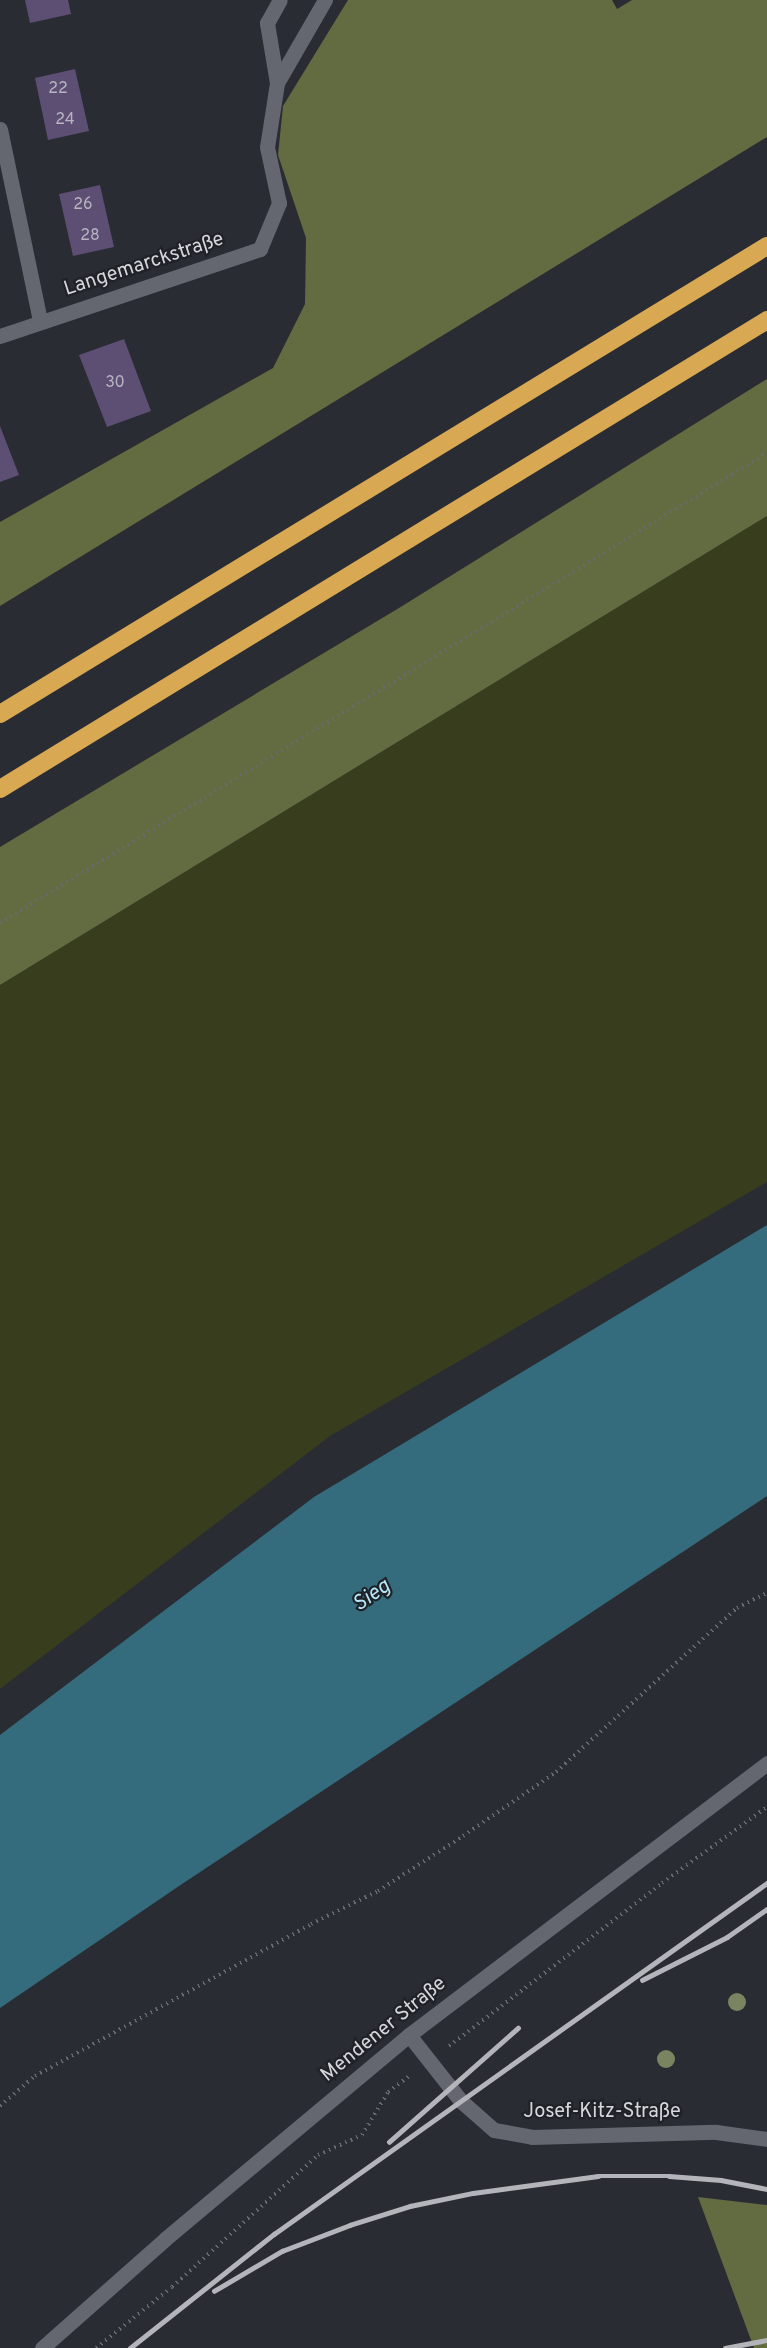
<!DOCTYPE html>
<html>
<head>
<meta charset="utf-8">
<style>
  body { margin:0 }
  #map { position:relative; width:767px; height:2348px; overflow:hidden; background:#292c32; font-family:Overpass,sans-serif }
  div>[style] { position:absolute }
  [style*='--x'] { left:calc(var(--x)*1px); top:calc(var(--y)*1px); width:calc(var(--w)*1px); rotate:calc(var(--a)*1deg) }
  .green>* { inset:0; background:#373d1d }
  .forest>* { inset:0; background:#636b40 }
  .water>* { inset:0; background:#356c7d }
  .building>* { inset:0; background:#5d4e74 }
  .path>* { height:4px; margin-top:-2px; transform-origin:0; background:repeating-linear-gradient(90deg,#676a6f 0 1.5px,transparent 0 6px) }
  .minor>* { height:15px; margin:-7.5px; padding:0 7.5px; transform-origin:7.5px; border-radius:7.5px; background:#64676f }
  .highway>* { height:18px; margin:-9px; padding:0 9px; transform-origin:9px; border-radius:9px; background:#d8a852 }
  .rail>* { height:4.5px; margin:-2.25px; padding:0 2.25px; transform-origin:2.25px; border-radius:2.25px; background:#b3b5ba }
  .trees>* { width:18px; height:18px; margin:-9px; border-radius:50%; background:#7b8460 }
  span { translate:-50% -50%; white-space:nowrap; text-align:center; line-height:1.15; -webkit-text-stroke:4.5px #1f2228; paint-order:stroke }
  .number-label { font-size:16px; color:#b7b5c1 }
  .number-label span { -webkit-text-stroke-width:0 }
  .street-label { font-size:20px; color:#d5d7db }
  .water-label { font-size:21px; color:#b5e7f7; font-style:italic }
</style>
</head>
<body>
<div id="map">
  <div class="green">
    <i style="clip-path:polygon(767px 516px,767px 1182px,330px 1436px,0 1689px,0 985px)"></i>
  </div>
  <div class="forest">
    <i style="clip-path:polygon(348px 0,612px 0,617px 9px,632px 0,767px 0,767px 137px,0 606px,0 522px,273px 368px,305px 304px,306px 238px,278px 155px,283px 106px)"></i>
    <i style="clip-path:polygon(767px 379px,767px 516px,0 985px,0 847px,399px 608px)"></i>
    <i style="clip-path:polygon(698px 2197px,767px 2205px,767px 2348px,754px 2348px)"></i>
  </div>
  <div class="water">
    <i style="clip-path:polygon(767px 1225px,767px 1496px,179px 1886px,0 2008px,0 1735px,314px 1497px)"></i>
  </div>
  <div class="building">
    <i style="clip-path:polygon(25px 0,68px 0,71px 14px,30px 23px)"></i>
    <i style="clip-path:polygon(75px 69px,89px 131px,48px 140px,35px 78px)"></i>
    <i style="clip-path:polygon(100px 185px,114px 247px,73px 256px,59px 194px)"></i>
    <i style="clip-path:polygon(124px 339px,151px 411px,107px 427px,79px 355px)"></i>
    <i style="clip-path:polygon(0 426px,19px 475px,0 482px)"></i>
  </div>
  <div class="path">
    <i style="--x:0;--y:923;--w:900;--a:-31.5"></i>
    <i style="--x:449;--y:2046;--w:268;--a:-37.4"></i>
    <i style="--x:662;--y:1883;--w:130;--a:-35.9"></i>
    <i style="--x:0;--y:2106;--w:46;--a:-40.6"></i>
    <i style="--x:35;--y:2076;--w:315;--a:-28.8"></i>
    <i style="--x:311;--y:1924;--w:75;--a:-26.2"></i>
    <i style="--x:378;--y:1891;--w:101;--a:-32.9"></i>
    <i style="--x:463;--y:1836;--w:113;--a:-34.5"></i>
    <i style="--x:556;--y:1772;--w:244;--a:-42.2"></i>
    <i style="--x:737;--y:1608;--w:34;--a:-27"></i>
    <i style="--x:96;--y:2348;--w:97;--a:-38.8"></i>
    <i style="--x:172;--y:2287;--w:197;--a:-42.1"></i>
    <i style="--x:318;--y:2155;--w:48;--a:-24.4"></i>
    <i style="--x:362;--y:2135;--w:50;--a:-58.8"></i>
    <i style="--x:388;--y:2092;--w:26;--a:-37"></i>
  </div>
  <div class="minor">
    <i style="--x:277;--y:83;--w:96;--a:-60"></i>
    <i style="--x:0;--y:129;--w:196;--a:78.2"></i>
    <i style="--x:0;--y:336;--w:274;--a:-18.5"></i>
    <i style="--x:260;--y:249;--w:50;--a:-67.6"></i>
    <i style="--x:279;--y:203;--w:57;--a:-102.1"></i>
    <i style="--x:267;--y:147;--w:65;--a:-81.1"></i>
    <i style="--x:277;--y:83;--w:61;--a:-99.5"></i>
    <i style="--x:267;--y:23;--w:26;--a:-61"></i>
    <i style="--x:409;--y:2035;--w:84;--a:51.8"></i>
    <i style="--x:461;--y:2101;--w:44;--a:41.3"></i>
    <i style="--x:494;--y:2130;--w:39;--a:10"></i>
    <i style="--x:532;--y:2137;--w:184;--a:-1.6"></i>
    <i style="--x:716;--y:2132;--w:51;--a:7.8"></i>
    <i style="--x:42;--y:2348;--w:164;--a:-41.5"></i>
    <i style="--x:165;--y:2239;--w:318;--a:-39.9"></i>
    <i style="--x:409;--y:2035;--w:450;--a:-37.2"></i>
  </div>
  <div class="highway">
    <i style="--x:0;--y:714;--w:899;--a:-31.39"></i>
    <i style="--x:0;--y:789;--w:899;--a:-31.44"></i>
  </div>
  <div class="rail">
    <i style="--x:642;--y:1980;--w:95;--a:-26.8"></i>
    <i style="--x:727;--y:1937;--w:49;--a:-35"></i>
    <i style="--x:389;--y:2142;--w:172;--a:-41.5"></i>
    <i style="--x:214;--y:2291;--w:79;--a:-30.5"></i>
    <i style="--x:282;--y:2251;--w:73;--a:-20.9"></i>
    <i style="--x:350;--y:2225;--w:63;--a:-17.6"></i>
    <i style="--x:410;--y:2206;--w:64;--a:-11.7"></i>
    <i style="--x:473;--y:2193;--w:126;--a:-7.7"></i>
    <i style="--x:598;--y:2176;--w:71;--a:0"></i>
    <i style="--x:669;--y:2176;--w:52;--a:4.4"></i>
    <i style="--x:721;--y:2180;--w:47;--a:11.1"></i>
    <i style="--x:130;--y:2348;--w:184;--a:-38.4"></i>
    <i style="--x:274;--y:2234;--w:605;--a:-35.45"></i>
    <i style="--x:725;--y:2348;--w:43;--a:-10.8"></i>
  </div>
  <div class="trees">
    <i style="left:737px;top:2002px"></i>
    <i style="left:666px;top:2059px"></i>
  </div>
  <div class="number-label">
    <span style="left:58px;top:89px">22</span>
    <span style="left:65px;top:120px">24</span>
    <span style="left:83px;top:205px">26</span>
    <span style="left:90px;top:236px">28</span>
    <span style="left:115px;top:383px">30</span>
  </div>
  <div class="street-label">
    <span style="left:144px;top:265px;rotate:-18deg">Langemarckstraße</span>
    <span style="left:384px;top:2030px;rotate:-39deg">Mendener Straße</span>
    <span style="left:602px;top:2112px">Josef-Kitz-Straße</span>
  </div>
  <div class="water-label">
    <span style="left:372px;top:1596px;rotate:-35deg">Sieg</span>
  </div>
</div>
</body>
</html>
